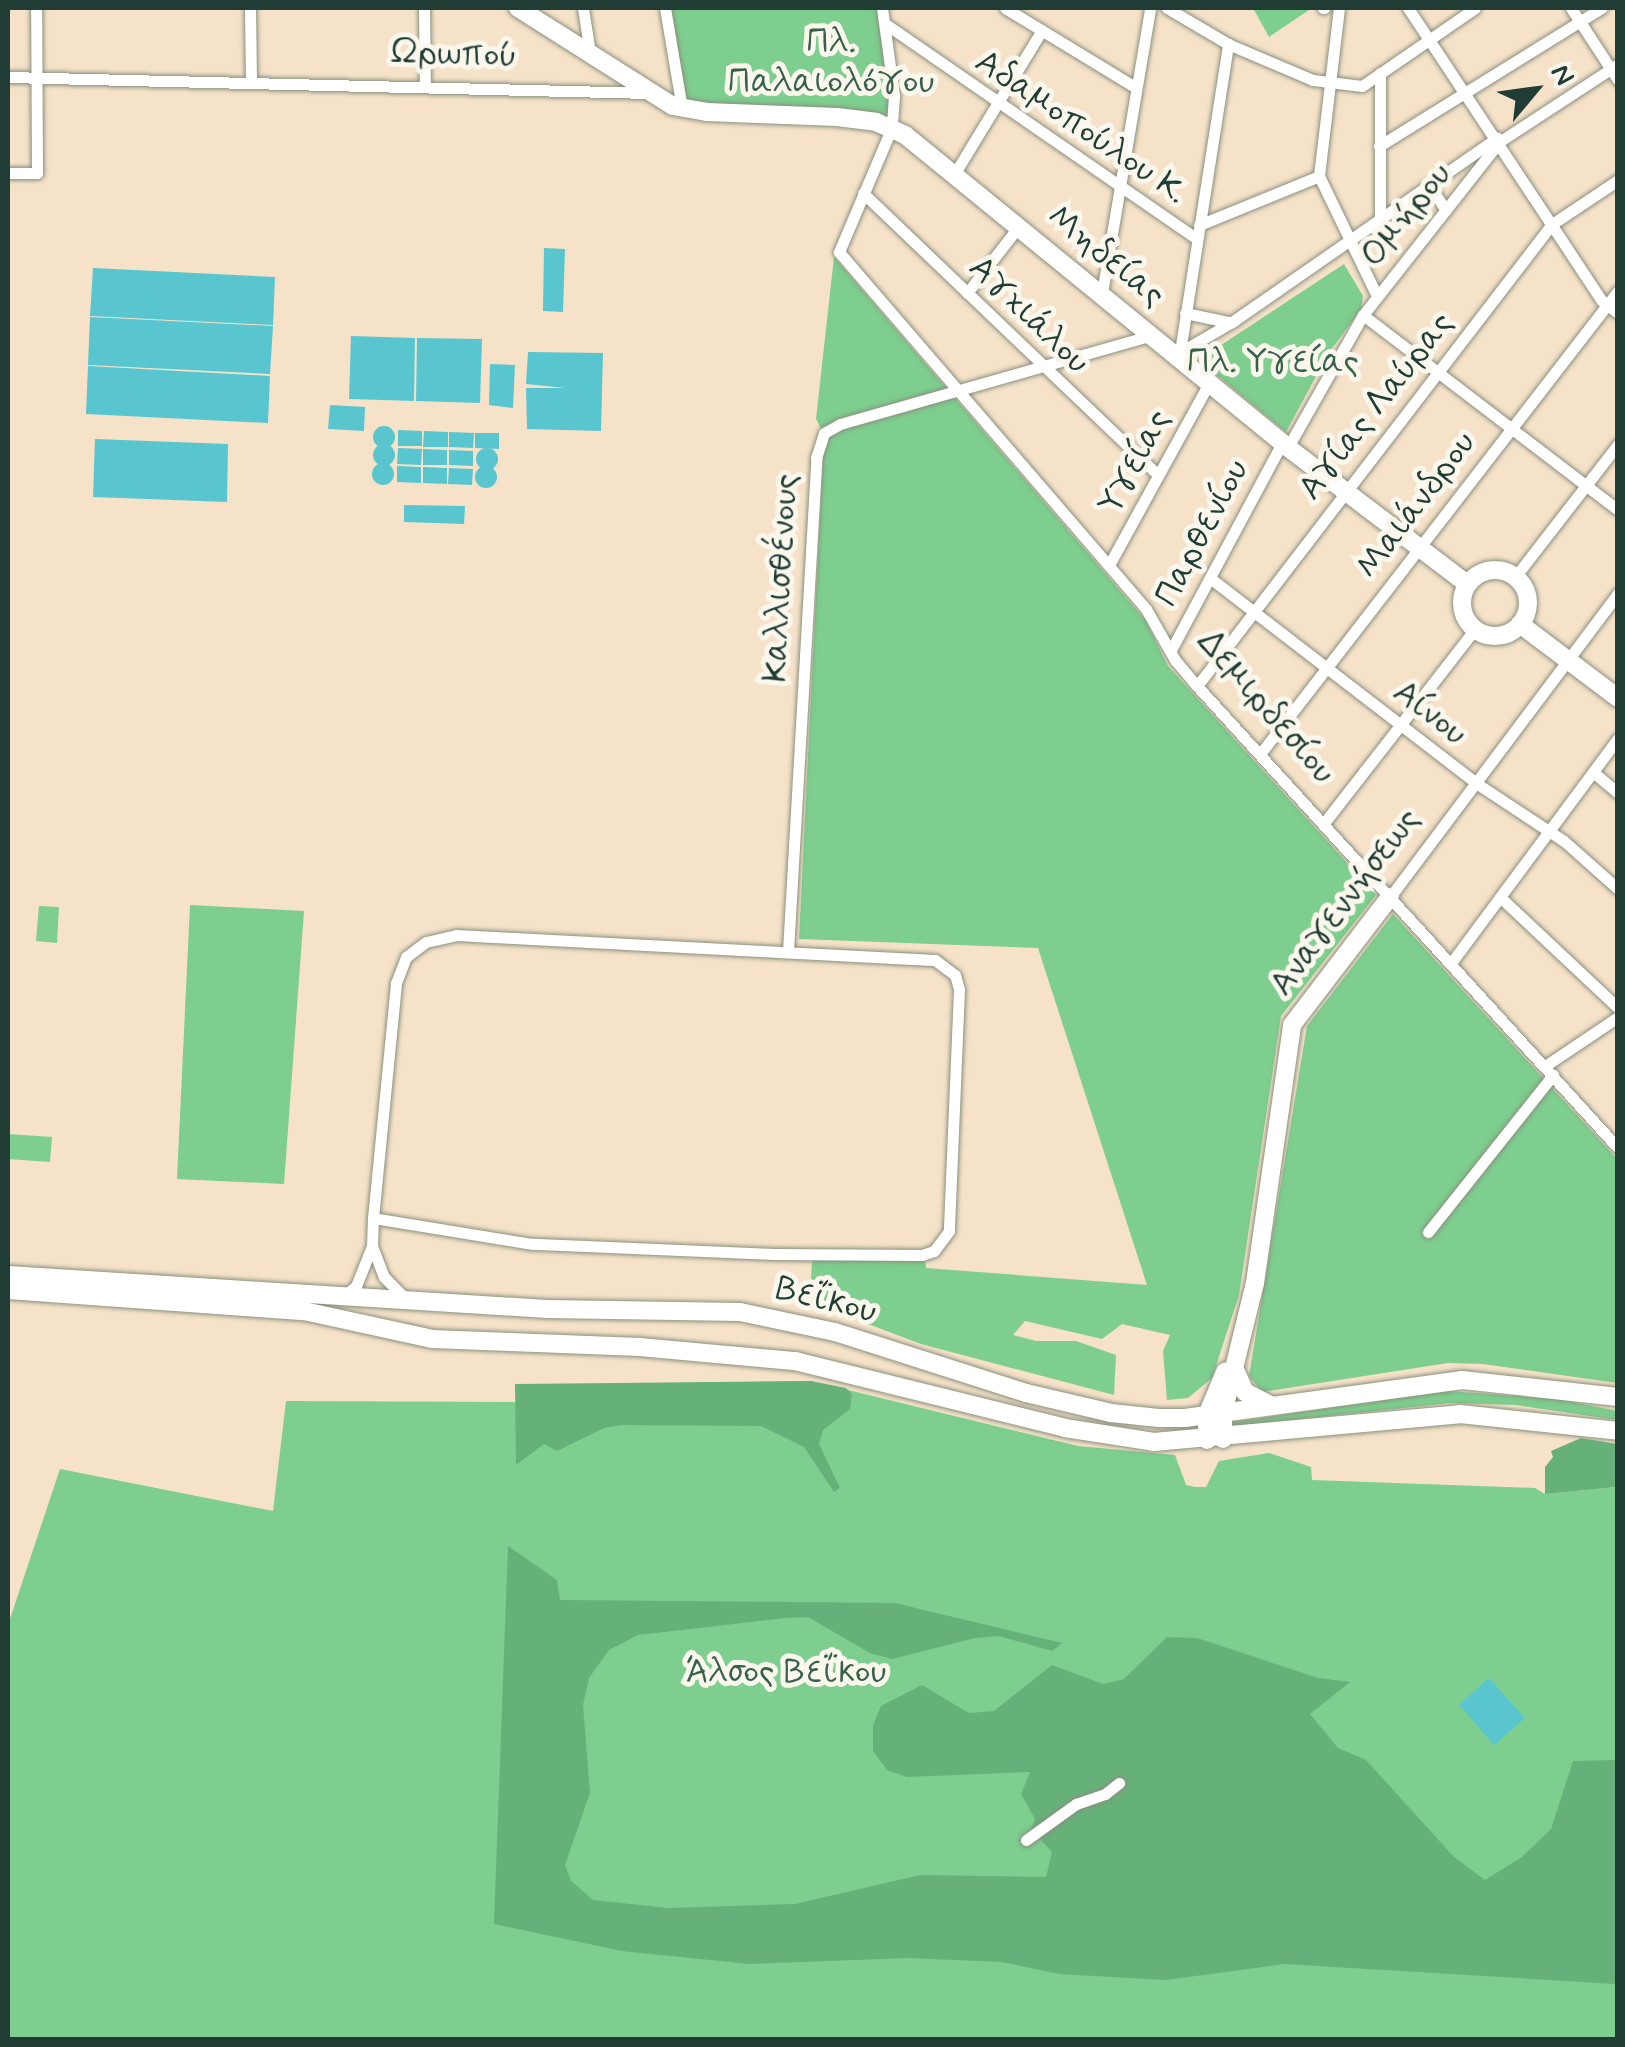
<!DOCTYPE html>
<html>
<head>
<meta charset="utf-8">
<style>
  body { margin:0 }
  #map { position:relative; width:1625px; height:2047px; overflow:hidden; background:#f5e2c9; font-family:Mynerve,sans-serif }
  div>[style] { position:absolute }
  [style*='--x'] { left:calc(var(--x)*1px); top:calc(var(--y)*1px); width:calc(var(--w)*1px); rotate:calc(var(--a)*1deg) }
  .green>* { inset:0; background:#7dce8f }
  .forest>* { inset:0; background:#66b17a }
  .water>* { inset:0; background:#59c6cf }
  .round { border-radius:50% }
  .roads { filter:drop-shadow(0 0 2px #8a907e) drop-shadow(0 0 2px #8a907e) }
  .street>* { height:11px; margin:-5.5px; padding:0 5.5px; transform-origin:5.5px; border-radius:5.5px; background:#fff }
  .secondary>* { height:18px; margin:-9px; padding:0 9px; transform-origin:9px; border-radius:9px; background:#fff }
  .secondary>.ring { margin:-9px; padding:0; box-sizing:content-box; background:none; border:18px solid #fff; border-radius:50% }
  .primary>* { height:18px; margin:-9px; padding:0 9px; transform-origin:9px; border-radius:9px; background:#fff }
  span { translate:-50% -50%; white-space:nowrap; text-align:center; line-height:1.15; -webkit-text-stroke:10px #fbf7ec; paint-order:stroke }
  .park-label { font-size:35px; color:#36614b }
  .street-label { font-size:35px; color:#1f3d34 }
  .frame { position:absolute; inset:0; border:10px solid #1f3d34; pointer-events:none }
  .north { position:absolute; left:1485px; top:40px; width:100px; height:100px; -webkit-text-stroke:8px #fbf7ec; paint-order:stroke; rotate:61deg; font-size:28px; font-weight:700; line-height:40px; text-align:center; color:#1f3d34 }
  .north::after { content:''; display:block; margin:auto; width:35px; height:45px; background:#1f3d34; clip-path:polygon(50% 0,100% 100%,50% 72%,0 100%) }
</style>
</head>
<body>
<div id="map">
  <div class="green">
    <i style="clip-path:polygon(665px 8px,882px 8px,892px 127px,682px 108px)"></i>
    <i style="clip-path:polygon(1253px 8px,1312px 8px,1269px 37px)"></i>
    <i style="clip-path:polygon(834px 257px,1146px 621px,1168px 666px,1376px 895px,1281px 1016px,1239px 1295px,1212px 1378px,1188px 1398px,1167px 1400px,1163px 1351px,1170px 1335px,1122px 1324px,1102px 1339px,1025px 1321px,1013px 1335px,1036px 1341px,1076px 1341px,1116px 1355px,1114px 1395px,921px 1344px,810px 1302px,812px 1260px,925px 1261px,926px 1268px,1147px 1285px,1038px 948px,799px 939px,824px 434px,816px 419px)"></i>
    <i style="clip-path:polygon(1344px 264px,1363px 296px,1361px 309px,1328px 354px,1286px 432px,1206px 366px,1209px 353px)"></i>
    <i style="clip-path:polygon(190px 905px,304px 911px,284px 1184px,177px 1179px)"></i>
    <i style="clip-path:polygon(39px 906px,59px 907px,57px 943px,36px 941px)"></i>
    <i style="clip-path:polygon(1393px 914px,1617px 1159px,1617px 1383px,1483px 1364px,1448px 1363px,1262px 1392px,1249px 1376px,1307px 1026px)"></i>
    <i style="clip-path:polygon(8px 1134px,52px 1137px,50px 1162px,8px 1159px)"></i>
    <i style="clip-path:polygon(811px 1381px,1078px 1446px,1175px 1455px,1186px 1485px,1195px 1487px,1206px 1487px,1219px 1461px,1269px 1453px,1311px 1467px,1312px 1480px,1535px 1488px,1545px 1494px,1617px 1487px,1617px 2039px,8px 2040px,8px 1625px,60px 1469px,273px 1511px,286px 1401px,515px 1402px,667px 1383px)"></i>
    <i style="clip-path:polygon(1448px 1391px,1557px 1399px,1618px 1411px,1617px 1420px,1516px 1405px,1450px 1403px,1234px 1426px,1233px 1422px)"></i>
  </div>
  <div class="forest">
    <i style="clip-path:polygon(811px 1381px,846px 1388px,852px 1394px,850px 1409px,823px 1430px,819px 1444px,840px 1488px,834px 1492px,804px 1447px,761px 1426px,621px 1425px,604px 1428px,557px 1451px,544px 1444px,516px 1465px,515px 1384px)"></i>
    <i style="clip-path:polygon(1581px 1438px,1617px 1444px,1617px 1487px,1545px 1494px,1545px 1467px,1553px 1457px,1551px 1451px)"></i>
    <i style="clip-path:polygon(508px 1546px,557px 1580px,560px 1600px,895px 1603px,1062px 1643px,1052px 1651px,999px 1636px,975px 1638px,892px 1659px,870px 1653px,808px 1617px,786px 1618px,638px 1635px,609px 1650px,589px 1678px,583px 1705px,590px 1793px,565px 1865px,571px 1881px,593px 1900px,669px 1908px,795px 1904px,920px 1875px,1046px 1877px,1052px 1852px,1031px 1829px,1035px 1819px,1021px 1794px,1030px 1772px,907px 1777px,887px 1770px,873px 1751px,873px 1725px,881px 1706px,922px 1685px,969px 1713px,994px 1711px,1052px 1665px,1103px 1684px,1124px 1679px,1167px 1637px,1197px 1638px,1318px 1678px,1350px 1682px,1310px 1714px,1338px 1748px,1366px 1760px,1454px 1857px,1485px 1880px,1522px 1857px,1551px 1829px,1573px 1761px,1617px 1760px,1615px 1984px,1284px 1964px,1166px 1980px,1059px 1974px,1002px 1962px,908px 1958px,749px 1964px,622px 1951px,494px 1924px)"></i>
  </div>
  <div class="water">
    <i style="clip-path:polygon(544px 248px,565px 249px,563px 312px,543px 311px)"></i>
    <i style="clip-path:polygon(93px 268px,275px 277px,273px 325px,90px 316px)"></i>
    <i style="clip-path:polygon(90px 317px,273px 326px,270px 374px,88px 365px)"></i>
    <i style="clip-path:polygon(351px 336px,415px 338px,414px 401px,349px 399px)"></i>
    <i style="clip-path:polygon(417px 338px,482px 339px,480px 403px,416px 401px)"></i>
    <i style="clip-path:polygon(528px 352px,603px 353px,601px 431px,527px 429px,526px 388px,565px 388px,526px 384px)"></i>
    <i style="clip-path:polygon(490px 364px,515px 365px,513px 408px,489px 405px)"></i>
    <i style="clip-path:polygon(88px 366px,270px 376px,268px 423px,86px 414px)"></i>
    <i style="clip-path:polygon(330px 405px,365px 407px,364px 431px,328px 429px)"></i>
    <i class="round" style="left:373px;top:426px;width:22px;height:22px"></i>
    <i style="clip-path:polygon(398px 430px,422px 431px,422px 446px,398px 446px)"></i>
    <i style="clip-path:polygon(424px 431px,448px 432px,448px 447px,423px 447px)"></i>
    <i style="clip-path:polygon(449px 432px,474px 433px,473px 448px,449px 447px)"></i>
    <i style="clip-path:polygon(475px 433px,499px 433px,499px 449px,475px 448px)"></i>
    <i style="clip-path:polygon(95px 439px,228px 444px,227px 502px,93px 497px)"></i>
    <i class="round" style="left:373px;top:444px;width:22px;height:22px"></i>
    <i class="round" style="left:476px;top:448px;width:22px;height:22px"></i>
    <i style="clip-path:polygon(398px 448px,422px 449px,421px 465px,397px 464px)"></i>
    <i style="clip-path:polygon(423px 449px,447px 450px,447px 465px,423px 465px)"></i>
    <i style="clip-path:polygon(449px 450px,473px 451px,473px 466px,449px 465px)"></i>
    <i class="round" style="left:372px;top:463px;width:22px;height:22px"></i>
    <i class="round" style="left:475px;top:466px;width:22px;height:22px"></i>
    <i style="clip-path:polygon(397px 466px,421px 467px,421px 483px,397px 482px)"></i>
    <i style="clip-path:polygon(423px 467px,447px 468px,447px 484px,423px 483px)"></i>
    <i style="clip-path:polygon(449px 468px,473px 469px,472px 485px,448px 484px)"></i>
    <i style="clip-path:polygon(404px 505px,465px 506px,464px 524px,404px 522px)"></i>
    <i style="clip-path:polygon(1489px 1678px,1525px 1718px,1494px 1745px,1459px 1705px)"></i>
  </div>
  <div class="roads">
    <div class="street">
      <i style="--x:250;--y:8;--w:72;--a:89.2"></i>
      <i style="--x:424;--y:8;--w:78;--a:89.3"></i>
      <i style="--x:583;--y:8;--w:46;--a:81.2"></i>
      <i style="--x:665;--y:8;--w:101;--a:80.4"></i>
      <i style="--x:882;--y:8;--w:89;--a:82.2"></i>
      <i style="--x:894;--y:96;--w:31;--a:94"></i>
      <i style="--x:892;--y:127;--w:136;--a:113"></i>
      <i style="--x:839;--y:252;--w:471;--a:49.3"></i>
      <i style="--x:1146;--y:609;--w:59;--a:60.4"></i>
      <i style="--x:1175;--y:660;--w:34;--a:50"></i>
      <i style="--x:1197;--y:686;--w:625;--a:47.66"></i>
      <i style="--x:1005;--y:8;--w:152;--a:31.3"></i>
      <i style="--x:1167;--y:8;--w:71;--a:30.5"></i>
      <i style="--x:1228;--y:44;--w:92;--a:23"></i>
      <i style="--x:1313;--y:80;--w:49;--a:7"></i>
      <i style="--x:1362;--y:86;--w:137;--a:-34.6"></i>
      <i style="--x:1323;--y:8;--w:1;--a:0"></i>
      <i style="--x:1339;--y:8;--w:169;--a:96.8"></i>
      <i style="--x:1319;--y:176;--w:133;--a:64.2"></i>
      <i style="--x:1408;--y:8;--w:351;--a:56.5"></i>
      <i style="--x:1602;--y:301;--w:20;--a:37"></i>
      <i style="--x:1571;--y:8;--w:86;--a:56.9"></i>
      <i style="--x:887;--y:25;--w:375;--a:34.6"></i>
      <i style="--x:1380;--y:73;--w:146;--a:90"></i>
      <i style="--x:8;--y:77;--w:640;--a:1.43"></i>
      <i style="--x:1379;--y:146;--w:262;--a:-31.8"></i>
      <i style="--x:8;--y:173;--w:29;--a:0"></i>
      <i style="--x:37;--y:173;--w:165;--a:-90.3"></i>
      <i style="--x:955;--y:173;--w:167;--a:-58.7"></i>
      <i style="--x:1429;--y:185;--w:30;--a:56"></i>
      <i style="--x:863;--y:193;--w:408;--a:43.7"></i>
      <i style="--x:1199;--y:225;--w:130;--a:-22.2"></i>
      <i style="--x:967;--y:293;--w:85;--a:-52.2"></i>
      <i style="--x:1102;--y:293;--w:289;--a:-80.4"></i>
      <i style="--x:1185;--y:313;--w:44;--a:11.8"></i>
      <i style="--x:1363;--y:315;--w:321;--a:37.4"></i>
      <i style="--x:1179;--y:358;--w:15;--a:-48"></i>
      <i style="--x:1189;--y:347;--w:50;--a:-30.2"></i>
      <i style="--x:1232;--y:322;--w:323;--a:-34.8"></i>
      <i style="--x:1179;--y:358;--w:318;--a:-81.1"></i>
      <i style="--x:1288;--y:447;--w:152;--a:-60.4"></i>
      <i style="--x:1363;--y:315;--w:220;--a:-51.8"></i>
      <i style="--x:1499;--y:142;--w:142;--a:-33.2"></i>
      <i style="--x:1109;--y:565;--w:208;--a:-61.2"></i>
      <i style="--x:1515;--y:577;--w:168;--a:-52.2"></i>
      <i style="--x:1210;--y:578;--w:336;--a:37.6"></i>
      <i style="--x:1476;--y:783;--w:105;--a:33.4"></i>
      <i style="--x:1564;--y:841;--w:72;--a:41.6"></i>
      <i style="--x:1171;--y:650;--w:235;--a:-61.8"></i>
      <i style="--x:1197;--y:686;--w:583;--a:-52.46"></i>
      <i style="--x:1552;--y:224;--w:79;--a:-33.7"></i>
      <i style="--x:1260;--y:754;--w:585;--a:-52.29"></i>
      <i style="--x:1593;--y:772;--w:33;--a:40"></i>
      <i style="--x:1324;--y:823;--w:246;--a:-52.1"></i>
      <i style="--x:1390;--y:897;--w:380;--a:-53.1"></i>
      <i style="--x:1500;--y:897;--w:162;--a:43.2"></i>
      <i style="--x:788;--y:951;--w:494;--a:-86.7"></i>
      <i style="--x:816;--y:458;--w:26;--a:-72"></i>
      <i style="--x:824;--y:433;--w:18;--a:-29"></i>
      <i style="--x:840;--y:424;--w:324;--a:-15.9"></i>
      <i style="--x:1451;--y:963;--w:280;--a:-53.4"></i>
      <i style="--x:1545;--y:1066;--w:88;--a:-33.9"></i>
      <i style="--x:1428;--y:1232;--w:201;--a:-51.5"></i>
      <i style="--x:372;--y:1246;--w:33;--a:69"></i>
      <i style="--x:384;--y:1277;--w:33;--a:45"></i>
      <i style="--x:345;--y:1295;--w:14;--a:-39"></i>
      <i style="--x:356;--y:1286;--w:43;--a:-68.2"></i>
      <i style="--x:372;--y:1246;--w:28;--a:-88"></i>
      <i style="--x:373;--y:1218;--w:236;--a:-84.4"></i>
      <i style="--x:396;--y:983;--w:28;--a:-69"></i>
      <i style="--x:406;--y:957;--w:25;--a:-37"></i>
      <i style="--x:426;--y:942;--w:31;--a:-13"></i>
      <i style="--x:456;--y:935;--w:480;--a:3"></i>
      <i style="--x:935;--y:960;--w:25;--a:37"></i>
      <i style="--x:955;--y:975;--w:15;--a:74"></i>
      <i style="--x:959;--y:989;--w:242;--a:92.4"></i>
      <i style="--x:949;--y:1231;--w:25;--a:127"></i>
      <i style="--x:934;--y:1251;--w:13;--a:162"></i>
      <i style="--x:922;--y:1255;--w:148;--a:-179.6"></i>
      <i style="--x:774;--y:1254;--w:242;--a:-177.6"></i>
      <i style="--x:532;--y:1244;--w:161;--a:-170.7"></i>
      <i style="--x:1026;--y:1840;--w:62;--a:-35.8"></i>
      <i style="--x:1076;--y:1804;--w:31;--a:-19"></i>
      <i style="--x:1105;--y:1794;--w:18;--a:-38"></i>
    </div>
    <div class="secondary">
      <i style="--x:518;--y:8;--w:183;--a:32.3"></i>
      <i style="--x:673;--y:106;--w:34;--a:10"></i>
      <i style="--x:706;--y:112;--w:131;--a:2.2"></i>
      <i style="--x:837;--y:117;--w:39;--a:7"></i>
      <i style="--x:876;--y:122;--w:32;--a:24"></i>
      <i style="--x:905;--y:135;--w:487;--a:39.2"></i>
      <i style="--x:1282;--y:443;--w:233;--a:37.3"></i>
      <i class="ring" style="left:1462px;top:570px;width:48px;height:48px"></i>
      <i style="--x:1520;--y:624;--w:123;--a:37.1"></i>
      <i style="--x:1223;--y:1439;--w:26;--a:-90"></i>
      <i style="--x:1223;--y:1413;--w:134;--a:-76.2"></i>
      <i style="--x:1255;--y:1283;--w:261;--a:-81.8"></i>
      <i style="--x:1292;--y:1025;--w:161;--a:-52.6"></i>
      <i style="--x:1207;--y:1440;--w:25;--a:-90"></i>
      <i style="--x:1207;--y:1415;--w:47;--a:-67.3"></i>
    </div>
    <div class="primary">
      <i style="--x:8;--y:1275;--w:540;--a:3.61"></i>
      <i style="--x:547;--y:1309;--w:193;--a:0.9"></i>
      <i style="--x:740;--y:1312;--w:97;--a:11.9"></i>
      <i style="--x:835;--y:1332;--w:201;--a:17.7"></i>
      <i style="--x:1026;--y:1393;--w:87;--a:13.2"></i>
      <i style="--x:1111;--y:1413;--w:48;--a:5.9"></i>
      <i style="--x:1159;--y:1418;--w:26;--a:0"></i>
      <i style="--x:1185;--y:1418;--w:280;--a:-7.8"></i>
      <i style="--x:1462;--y:1380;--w:157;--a:6.2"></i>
      <i style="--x:8;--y:1290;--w:297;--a:4.1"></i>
      <i style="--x:304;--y:1311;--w:131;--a:12.3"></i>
      <i style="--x:432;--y:1339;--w:208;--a:2.2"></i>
      <i style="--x:640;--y:1347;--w:156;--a:5.2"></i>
      <i style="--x:795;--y:1361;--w:278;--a:13.9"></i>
      <i style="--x:1065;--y:1428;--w:90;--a:8.9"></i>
      <i style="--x:1154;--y:1442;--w:307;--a:-5.2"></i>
      <i style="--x:1460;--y:1414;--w:159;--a:6.1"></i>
      <i style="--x:1236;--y:1372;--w:22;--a:66"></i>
      <i style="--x:1245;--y:1392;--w:29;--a:27"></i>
    </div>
  </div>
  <div class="park-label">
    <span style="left:831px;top:62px">Πλ.<br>Παλαιολόγου</span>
    <span style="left:1273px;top:362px">Πλ. Υγείας</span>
    <span style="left:786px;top:1672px">Άλσος Βεΐκου</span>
  </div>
  <div class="street-label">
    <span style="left:453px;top:54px;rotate:2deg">Ωρωπού</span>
    <span style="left:1081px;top:127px;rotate:34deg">Αδαμοπούλου Κ.</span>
    <span style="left:1406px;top:215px;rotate:-51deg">Ομήρου</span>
    <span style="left:1106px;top:256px;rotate:39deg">Μηδείας</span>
    <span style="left:1029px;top:315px;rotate:44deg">Αγχιάλου</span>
    <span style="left:1376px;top:406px;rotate:-52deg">Αγίας Λαύρας</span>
    <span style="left:1135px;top:462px;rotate:-62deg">Υγείας</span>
    <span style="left:1416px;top:505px;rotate:-53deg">Μαιάνδρου</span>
    <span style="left:1202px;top:533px;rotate:-62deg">Παρθενίου</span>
    <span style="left:781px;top:578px;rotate:-87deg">Καλλισθένους</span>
    <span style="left:1266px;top:707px;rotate:49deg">Δεμιρδεσίου</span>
    <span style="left:1430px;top:713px;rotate:38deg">Αίνου</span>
    <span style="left:1345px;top:902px;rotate:-53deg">Αναγεννήσεως</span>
    <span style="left:826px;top:1300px;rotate:14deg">Βεΐκου</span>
  </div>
  <div class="frame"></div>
  <div class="north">N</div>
</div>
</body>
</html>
